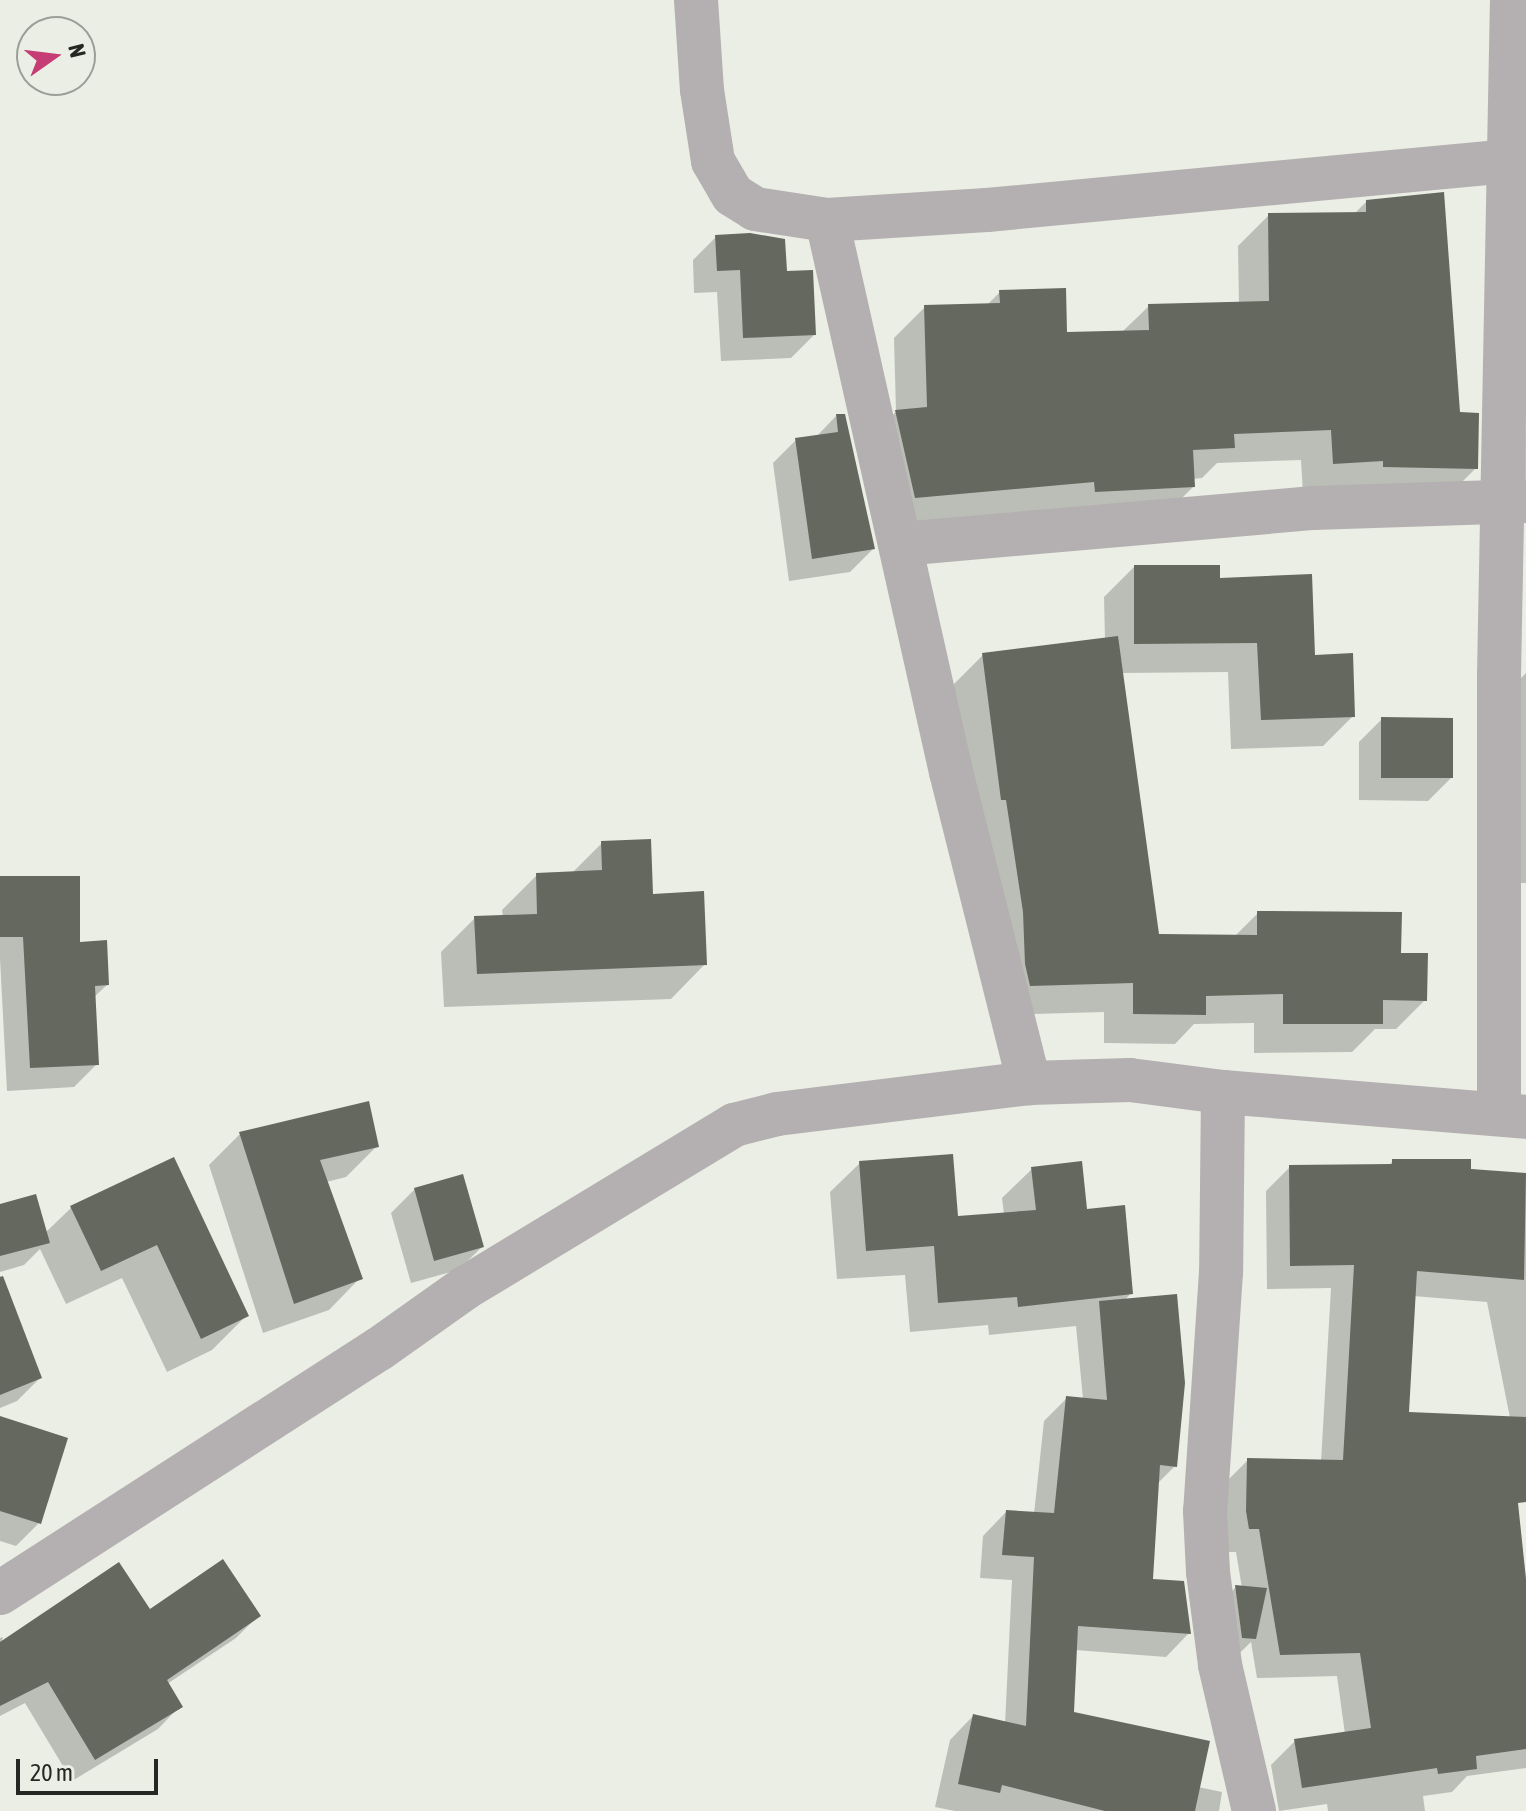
<!DOCTYPE html>
<html>
<head>
<meta charset="utf-8">
<style>
  body { margin:0 }
  #map { position:relative; width:1526px; height:1811px; overflow:hidden; background:#eaeee4; font-family:"Asap Condensed",sans-serif }
  div>[style] { position:absolute }
  [style*='--x'] { left:calc(var(--x)*1px); top:calc(var(--y)*1px); width:calc(var(--w)*1px); rotate:calc(var(--a)*1deg) }
  .shadow>* { inset:0; background:#0003 }
  .building>* { inset:0; background:#64685e }
  .minor>* { height:44px; margin:-22px; padding:0 22px; transform-origin:22px; border-radius:22px; background:#b4afb0 }
  span { translate:-50% -50%; white-space:nowrap; text-align:center; line-height:1.15; -webkit-text-stroke:8px #eaeee4; paint-order:stroke }
  .north { position:absolute; left:16px; top:16px; width:80px; height:80px; box-sizing:border-box; background:#eaeee4; border:2px solid #9c9e97; border-radius:50%; rotate:76deg; font-size:22px; font-weight:700; line-height:32px; text-align:center; color:#262723 }
  .north::after { content:''; display:block; margin:auto; width:28px; height:36px; background:#c63c74; clip-path:polygon(50% 0,100% 100%,50% 72%,0 100%) }
  .scale { position:absolute; left:16px; top:1759px; width:142px; height:36px; box-sizing:border-box; border:4px solid #262723; border-top:0; padding-left:10px; font-size:24px; line-height:28px; white-space:nowrap; color:#262723; -webkit-text-stroke:6px #eaeee4; paint-order:stroke }
</style>
</head>
<body>
<div id="map">
  <div class="shadow">
    <i style="clip-path:polygon(1367px 201px,1458px 414px,1476px 468px,1445px 499px,1303px 494px,1301px 460px,1217px 463px,1202px 478px,1193px 479px,1193px 487px,1162px 518px,885px 528px,865px 442px,896px 412px,894px 338px,925px 307px,987px 305px,1000px 292px,1065px 334px,1122px 332px,1149px 306px,1239px 304px,1238px 246px,1269px 215px,1354px 214px)"></i>
    <i style="clip-path:polygon(716px 237px,785px 273px,814px 335px,791px 358px,721px 361px,717px 292px,694px 293px,693px 260px)"></i>
    <i style="clip-path:polygon(1526px 411px,1526px 502px,1523px 502px)"></i>
    <i style="clip-path:polygon(836px 416px,873px 549px,850px 572px,789px 581px,773px 463px,796px 440px,816px 437px)"></i>
    <i style="clip-path:polygon(1134px 567px,1218px 580px,1313px 658px,1353px 716px,1323px 746px,1231px 749px,1228px 672px,1121px 673px,1157px 936px,1234px 937px,1258px 913px,1399px 955px,1425px 1000px,1396px 1029px,1375px 1029px,1352px 1052px,1254px 1053px,1254px 1023px,1194px 1024px,1175px 1044px,1104px 1043px,1104px 1012px,1002px 1015px,953px 685px,983px 655px,1105px 640px,1104px 597px)"></i>
    <i style="clip-path:polygon(1526px 673px,1526px 883px,1506px 883px,1511px 688px)"></i>
    <i style="clip-path:polygon(1382px 719px,1451px 778px,1428px 801px,1359px 800px,1359px 742px)"></i>
    <i style="clip-path:polygon(602px 843px,651px 896px,705px 964px,671px 999px,444px 1007px,441px 952px,475px 918px,503px 917px,502px 910px,537px 875px,571px 874px)"></i>
    <i style="clip-path:polygon(0 878px,78px 944px,107px 985px,93px 998px,97px 1064px,74px 1087px,7px 1091px,0 959px)"></i>
    <i style="clip-path:polygon(240px 1134px,377px 1146px,346px 1177px,326px 1182px,360px 1278px,329px 1310px,263px 1333px,209px 1165px)"></i>
    <i style="clip-path:polygon(173px 1160px,246px 1316px,212px 1350px,167px 1372px,122px 1278px,66px 1304px,40px 1249px,24px 1265px,0 1272px,0 1206px,45px 1233px,71px 1208px)"></i>
    <i style="clip-path:polygon(evenodd,1393px 1161px,1526px 1175px,1526px 1483px,1515px 1486px,1526px 1581px,1526px 1768px,1467px 1776px,1452px 1792px,1423px 1796px,1425px 1811px,1328px 1811px,1327px 1804px,1279px 1811px,1271px 1765px,1295px 1741px,1345px 1734px,1337px 1676px,1257px 1678px,1251px 1642px,1220px 1672px,1202px 1622px,1236px 1587px,1242px 1588px,1236px 1552px,1225px 1552px,1224px 1484px,1248px 1460px,1321px 1462px,1331px 1288px,1267px 1289px,1266px 1191px,1290px 1167px,1388px 1166px,1393px 1161px,1413px 1296px,1487px 1302px,1510px 1418px,1407px 1414px,1413px 1296px)"></i>
    <i style="clip-path:polygon(860px 1163px,956px 1218px,1004px 1214px,1002px 1198px,1032px 1169px,1085px 1212px,1131px 1293px,1124px 1301px,1175px 1466px,1157px 1484px,1151px 1581px,1189px 1633px,1166px 1657px,1075px 1650px,1072px 1714px,1198px 1787px,1222px 1792px,1219px 1811px,955px 1811px,935px 1807px,950px 1740px,973px 1716px,1005px 1724px,1012px 1580px,980px 1578px,983px 1536px,1006px 1512px,1034px 1514px,1044px 1421px,1067px 1398px,1083px 1399px,1076px 1326px,989px 1335px,988px 1325px,910px 1332px,905px 1275px,837px 1279px,830px 1192px)"></i>
    <i style="clip-path:polygon(415px 1189px,482px 1247px,458px 1270px,411px 1283px,391px 1213px)"></i>
    <i style="clip-path:polygon(0 1275px,40px 1378px,17px 1401px,0 1408px)"></i>
    <i style="clip-path:polygon(0 1418px,39px 1523px,16px 1546px,0 1541px)"></i>
    <i style="clip-path:polygon(150px 1611px,258px 1616px,236px 1638px,167px 1684px,180px 1706px,158px 1729px,72px 1781px,25px 1703px,0 1716px,0 1638px,3px 1637px,1px 1644px)"></i>
  </div>
  <div class="building">
    <i style="clip-path:polygon(1444px 192px,1460px 412px,1479px 413px,1478px 469px,1383px 467px,1383px 461px,1333px 464px,1331px 430px,1234px 434px,1235px 448px,1193px 450px,1195px 487px,1095px 492px,1094px 482px,915px 498px,895px 410px,927px 407px,924px 305px,1000px 303px,999px 290px,1066px 288px,1067px 332px,1149px 330px,1148px 304px,1269px 301px,1268px 213px,1366px 212px,1366px 200px)"></i>
    <i style="clip-path:polygon(750px 233px,785px 239px,787px 271px,813px 270px,816px 335px,743px 338px,740px 270px,717px 271px,715px 235px)"></i>
    <i style="clip-path:polygon(836px 414px,845px 414px,875px 549px,812px 559px,795px 438px,838px 432px)"></i>
    <i style="clip-path:polygon(1134px 565px,1220px 565px,1220px 578px,1312px 574px,1315px 655px,1353px 653px,1355px 717px,1261px 720px,1257px 643px,1134px 644px)"></i>
    <i style="clip-path:polygon(1118px 636px,1159px 934px,1257px 935px,1257px 911px,1402px 912px,1401px 953px,1428px 953px,1427px 1001px,1383px 1000px,1383px 1024px,1283px 1024px,1283px 994px,1206px 996px,1206px 1015px,1133px 1014px,1133px 983px,1030px 986px,1025px 964px,1023px 912px,1006px 800px,1001px 800px,982px 653px)"></i>
    <i style="clip-path:polygon(1381px 717px,1453px 718px,1453px 778px,1381px 778px)"></i>
    <i style="clip-path:polygon(651px 839px,653px 894px,704px 891px,707px 965px,477px 974px,474px 916px,537px 914px,536px 873px,602px 870px,601px 841px)"></i>
    <i style="clip-path:polygon(0 876px,80px 876px,80px 942px,107px 940px,109px 985px,95px 986px,99px 1065px,30px 1068px,23px 937px,0 937px)"></i>
    <i style="clip-path:polygon(369px 1101px,379px 1147px,320px 1160px,363px 1279px,294px 1304px,239px 1132px)"></i>
    <i style="clip-path:polygon(953px 1154px,958px 1216px,1036px 1210px,1031px 1167px,1082px 1161px,1087px 1209px,1125px 1205px,1133px 1294px,1018px 1307px,1017px 1297px,938px 1303px,934px 1246px,866px 1251px,859px 1161px)"></i>
    <i style="clip-path:polygon(174px 1157px,249px 1316px,201px 1339px,157px 1245px,101px 1271px,70px 1206px)"></i>
    <i style="clip-path:polygon(1392px 1159px,1471px 1159px,1471px 1169px,1526px 1173px,1524px 1280px,1417px 1271px,1409px 1412px,1526px 1417px,1526px 1502px,1518px 1503px,1526px 1579px,1526px 1749px,1476px 1756px,1477px 1769px,1438px 1774px,1437px 1768px,1302px 1788px,1294px 1739px,1371px 1728px,1360px 1653px,1280px 1655px,1259px 1529px,1249px 1529px,1246px 1511px,1247px 1458px,1343px 1460px,1354px 1265px,1290px 1266px,1289px 1165px,1392px 1164px)"></i>
    <i style="clip-path:polygon(463px 1174px,484px 1247px,434px 1261px,414px 1188px)"></i>
    <i style="clip-path:polygon(36px 1194px,50px 1243px,0 1256px,0 1204px)"></i>
    <i style="clip-path:polygon(3px 1276px,42px 1378px,0 1395px,0 1277px)"></i>
    <i style="clip-path:polygon(1177px 1294px,1185px 1383px,1177px 1467px,1160px 1465px,1153px 1579px,1184px 1581px,1191px 1634px,1078px 1626px,1074px 1712px,1210px 1741px,1195px 1811px,1105px 1811px,1002px 1785px,1000px 1793px,958px 1784px,973px 1714px,1026px 1726px,1034px 1557px,1002px 1555px,1006px 1510px,1054px 1513px,1066px 1396px,1107px 1400px,1099px 1301px)"></i>
    <i style="clip-path:polygon(0 1416px,68px 1438px,41px 1524px,0 1511px)"></i>
    <i style="clip-path:polygon(223px 1559px,261px 1616px,167px 1680px,183px 1707px,95px 1760px,48px 1682px,0 1706px,0 1642px,119px 1562px,150px 1609px)"></i>
    <i style="clip-path:polygon(1235px 1585px,1267px 1588px,1256px 1639px,1242px 1638px)"></i>
  </div>
  <div class="minor">
    <i style="--x:696;--y:0;--w:90;--a:86.2"></i>
    <i style="--x:702;--y:90;--w:72;--a:81.2"></i>
    <i style="--x:713;--y:161;--w:39;--a:60"></i>
    <i style="--x:733;--y:195;--w:26;--a:32"></i>
    <i style="--x:755;--y:209;--w:73;--a:8.7"></i>
    <i style="--x:827;--y:220;--w:160;--a:-3.6"></i>
    <i style="--x:987;--y:210;--w:523;--a:-5.37"></i>
    <i style="--x:827;--y:220;--w:566;--a:77.34"></i>
    <i style="--x:951;--y:772;--w:321;--a:75.9"></i>
    <i style="--x:901;--y:544;--w:414;--a:-5"></i>
    <i style="--x:1313;--y:508;--w:213;--a:-1.9"></i>
    <i style="--x:1223;--y:1092;--w:180;--a:90.6"></i>
    <i style="--x:1221;--y:1272;--w:240;--a:93.8"></i>
    <i style="--x:1205;--y:1511;--w:61;--a:87.2"></i>
    <i style="--x:1208;--y:1572;--w:94;--a:82.6"></i>
    <i style="--x:1220;--y:1665;--w:150;--a:76.9"></i>
    <i style="--x:1499;--y:1113;--w:438;--a:-90"></i>
    <i style="--x:1499;--y:675;--w:675;--a:-88.9"></i>
    <i style="--x:0;--y:1593;--w:451;--a:-32.8"></i>
    <i style="--x:379;--y:1349;--w:105;--a:-35.3"></i>
    <i style="--x:465;--y:1288;--w:315;--a:-31.2"></i>
    <i style="--x:734;--y:1125;--w:44;--a:-14.3"></i>
    <i style="--x:777;--y:1114;--w:254;--a:-7"></i>
    <i style="--x:1029;--y:1083;--w:101;--a:-1.7"></i>
    <i style="--x:1130;--y:1080;--w:94;--a:7.4"></i>
    <i style="--x:1223;--y:1092;--w:304;--a:4.7"></i>
  </div>
  <div class="north">N</div>
  <div class="scale">20 m</div>
</div>
</body>
</html>
